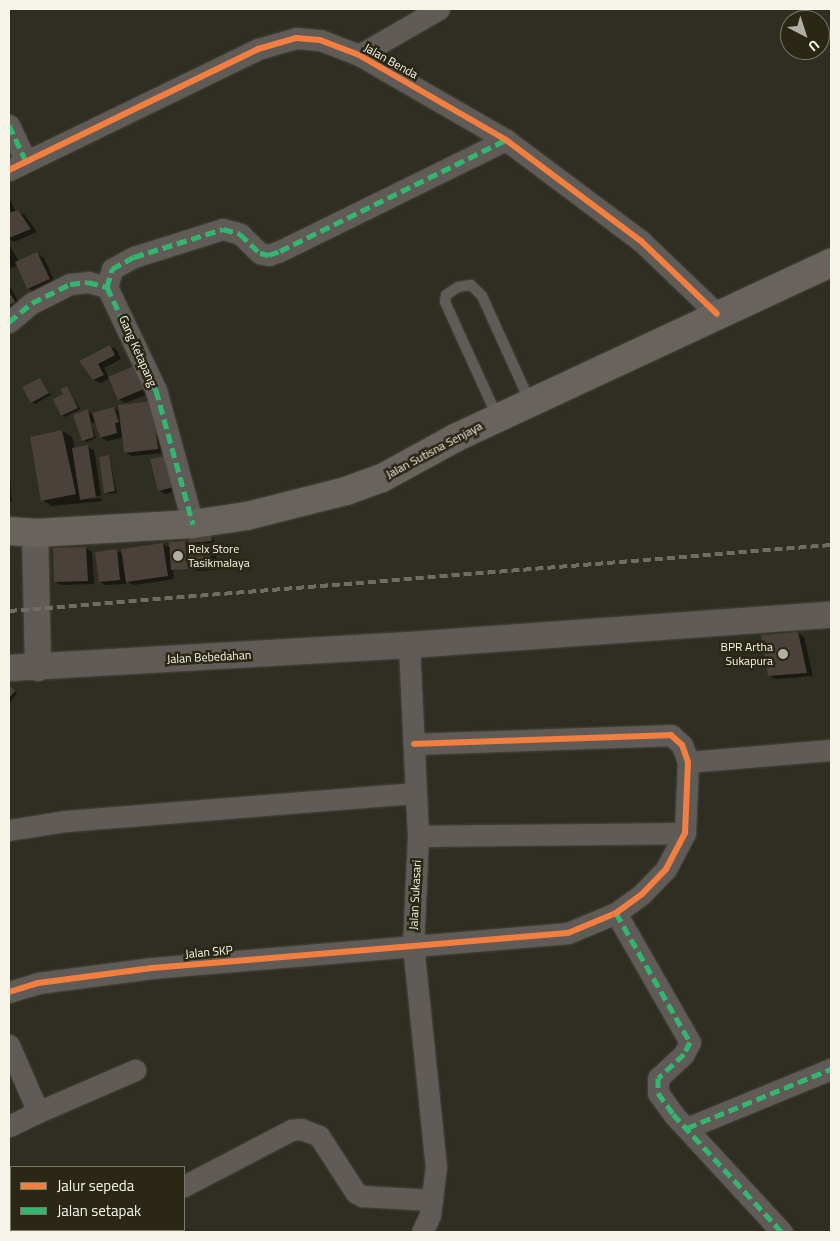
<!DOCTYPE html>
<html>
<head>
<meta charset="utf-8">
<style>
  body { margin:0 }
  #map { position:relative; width:840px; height:1241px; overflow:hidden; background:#2f2e23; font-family:"Titillium Web",sans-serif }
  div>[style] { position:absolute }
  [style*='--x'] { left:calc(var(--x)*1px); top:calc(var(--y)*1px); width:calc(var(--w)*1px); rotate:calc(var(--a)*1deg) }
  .shadow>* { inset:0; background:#0007 }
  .building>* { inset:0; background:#49413a }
  .roads { filter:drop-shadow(0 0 1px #4a4940) drop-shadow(0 0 1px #4a4940) }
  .service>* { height:10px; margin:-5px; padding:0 5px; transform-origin:5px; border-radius:5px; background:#615b57 }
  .minor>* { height:21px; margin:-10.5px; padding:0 10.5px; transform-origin:10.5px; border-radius:10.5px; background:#615b57 }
  .tertiary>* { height:26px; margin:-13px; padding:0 13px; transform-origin:13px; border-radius:13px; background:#615b57 }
  .primary>* { height:28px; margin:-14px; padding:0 14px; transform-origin:14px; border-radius:14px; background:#69635d }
  .rail>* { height:4px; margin-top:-2px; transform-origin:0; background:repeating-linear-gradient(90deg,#6f6b65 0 8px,transparent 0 12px) }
  .quiet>* { height:5px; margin-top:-2.5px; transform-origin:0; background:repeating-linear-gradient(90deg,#33b770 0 10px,transparent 0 15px) }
  .cycleway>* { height:6px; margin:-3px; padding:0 3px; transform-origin:3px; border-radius:3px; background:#f27e40 }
  .dots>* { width:14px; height:14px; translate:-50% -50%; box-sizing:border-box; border:2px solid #2a2714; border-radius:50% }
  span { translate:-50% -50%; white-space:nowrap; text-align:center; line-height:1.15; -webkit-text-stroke:5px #2a2714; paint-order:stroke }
  .street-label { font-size:12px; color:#f7f5e9 }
  .poi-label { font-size:12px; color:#f7f5e9 }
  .left { translate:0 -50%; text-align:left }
  .right { translate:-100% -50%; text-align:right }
  .frame { position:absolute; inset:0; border:10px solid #f7f5e9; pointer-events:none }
  .legend { position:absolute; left:10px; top:1166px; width:175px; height:65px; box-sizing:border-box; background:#2a2714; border:1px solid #7c7969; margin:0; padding:6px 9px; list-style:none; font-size:15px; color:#f7f5e9 }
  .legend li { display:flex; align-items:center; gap:10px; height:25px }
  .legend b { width:25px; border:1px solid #7c7969 }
  .north { position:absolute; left:780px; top:10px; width:50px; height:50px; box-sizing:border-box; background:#2a2714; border:1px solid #7c7969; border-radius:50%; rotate:140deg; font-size:14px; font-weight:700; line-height:20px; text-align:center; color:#f7f5e9 }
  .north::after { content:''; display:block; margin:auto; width:18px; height:22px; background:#b1afa4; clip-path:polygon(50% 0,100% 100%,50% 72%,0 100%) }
</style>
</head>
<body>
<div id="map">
  <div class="shadow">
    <i style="clip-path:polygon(9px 197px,16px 212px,25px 215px,37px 232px,14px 242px,9px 239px)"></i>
    <i style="clip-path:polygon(9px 245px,19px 262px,37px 254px,44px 258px,55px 282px,35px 292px,28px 288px,18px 266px,9px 269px)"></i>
    <i style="clip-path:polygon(9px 285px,21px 306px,9px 313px)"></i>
    <i style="clip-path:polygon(110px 346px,117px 350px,121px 359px,104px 368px,109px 378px,134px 367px,150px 393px,125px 403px,119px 399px,110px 378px,101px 383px,94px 380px,80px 362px)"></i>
    <i style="clip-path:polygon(40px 379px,51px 395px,35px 404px,32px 402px)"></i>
    <i style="clip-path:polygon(67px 387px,80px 409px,65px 417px,62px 415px)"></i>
    <i style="clip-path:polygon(151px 402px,164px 453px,132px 456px,125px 452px,123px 437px,108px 441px,101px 438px,96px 421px,91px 423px,96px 438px,86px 442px,74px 415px,88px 411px,92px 415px,114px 408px,120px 412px)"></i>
    <i style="clip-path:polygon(62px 431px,72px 437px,75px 449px,88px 447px,94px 450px,101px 495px,86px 500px,101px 498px,102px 501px,52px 506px,42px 500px)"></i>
    <i style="clip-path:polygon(109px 456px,117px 493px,108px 494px,100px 458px)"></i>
    <i style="clip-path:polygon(152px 460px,184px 489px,165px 494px,159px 490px)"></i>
    <i style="clip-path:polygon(9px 466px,12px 502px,9px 502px)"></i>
    <i style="clip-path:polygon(211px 535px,215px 542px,197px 546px,190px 542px)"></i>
    <i style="clip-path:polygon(185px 542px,188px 546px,209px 545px,216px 549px,217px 570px,197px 571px,190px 567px,173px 570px,174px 579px,134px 585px,126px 581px,126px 584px,106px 585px,100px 582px,117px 551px,123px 554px,163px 544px,171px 548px)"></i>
    <i style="clip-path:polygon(86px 548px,92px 552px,94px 584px,62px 585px,55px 582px)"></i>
    <i style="clip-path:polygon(798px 633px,804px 637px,813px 676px,775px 679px,769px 675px)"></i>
    <i style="clip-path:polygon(9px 685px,17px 694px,9px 703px)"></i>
  </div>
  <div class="building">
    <i style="clip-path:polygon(18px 210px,31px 229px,9px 238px,9px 213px)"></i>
    <i style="clip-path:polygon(37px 252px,50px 279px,27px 289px,15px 262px)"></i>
    <i style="clip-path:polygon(9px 291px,15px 302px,9px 305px)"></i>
    <i style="clip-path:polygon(110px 345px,115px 355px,98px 364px,104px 375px,93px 380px,79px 361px)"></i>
    <i style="clip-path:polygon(134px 366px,144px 389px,118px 400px,108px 377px)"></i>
    <i style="clip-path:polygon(40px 378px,49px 393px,31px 403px,22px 387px)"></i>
    <i style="clip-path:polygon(67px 386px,78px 408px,61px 416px,53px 399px,63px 394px,60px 389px)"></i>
    <i style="clip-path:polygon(152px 401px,158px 449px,124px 453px,118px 405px)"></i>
    <i style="clip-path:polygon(114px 407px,119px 422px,115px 423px,117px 433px,100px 438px,92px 413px)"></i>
    <i style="clip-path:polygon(88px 409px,94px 437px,82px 441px,73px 415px)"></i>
    <i style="clip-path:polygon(62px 430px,76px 494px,41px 501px,30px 437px)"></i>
    <i style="clip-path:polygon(88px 445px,96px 497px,80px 500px,72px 448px)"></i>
    <i style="clip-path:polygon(109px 455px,115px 491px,104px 493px,99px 457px)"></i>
    <i style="clip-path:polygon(170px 455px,178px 486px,158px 491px,150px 459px)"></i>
    <i style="clip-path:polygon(211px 533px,212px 541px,189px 543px,189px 536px)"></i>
    <i style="clip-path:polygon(185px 541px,188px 569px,171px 570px,169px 542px)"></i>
    <i style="clip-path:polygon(163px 543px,168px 576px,126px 582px,121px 549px)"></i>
    <i style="clip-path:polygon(210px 544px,211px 567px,189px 568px,188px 545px)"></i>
    <i style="clip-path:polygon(86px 547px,88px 581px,54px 582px,53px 548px)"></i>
    <i style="clip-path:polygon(117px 549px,120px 580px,99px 582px,95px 552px)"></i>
    <i style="clip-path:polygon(798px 632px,807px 673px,768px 676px,761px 635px)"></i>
    <i style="clip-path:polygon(9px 685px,15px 691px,9px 698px)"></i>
  </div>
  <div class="roads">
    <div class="service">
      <i style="--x:497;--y:416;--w:125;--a:-114.5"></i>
      <i style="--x:445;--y:302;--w:7;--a:-82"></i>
      <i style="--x:446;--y:295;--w:14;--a:-34"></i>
      <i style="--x:458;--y:287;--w:13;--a:-9"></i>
      <i style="--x:471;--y:285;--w:16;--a:45"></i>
      <i style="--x:482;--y:296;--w:116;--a:65.6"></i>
    </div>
    <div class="minor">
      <i style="--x:359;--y:55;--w:92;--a:-29.9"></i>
      <i style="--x:9;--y:125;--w:40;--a:65"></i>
      <i style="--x:9;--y:170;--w:277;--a:-25.9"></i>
      <i style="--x:258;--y:49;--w:40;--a:-16"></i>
      <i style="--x:296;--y:38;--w:24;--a:5"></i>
      <i style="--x:320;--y:40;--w:42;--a:21"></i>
      <i style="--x:359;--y:55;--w:170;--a:30"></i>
      <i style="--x:506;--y:140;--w:169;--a:36.8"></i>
      <i style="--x:641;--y:241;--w:105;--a:43.8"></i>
      <i style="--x:107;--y:287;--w:19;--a:-74"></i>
      <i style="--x:112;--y:269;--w:25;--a:-29"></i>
      <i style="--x:134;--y:257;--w:93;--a:-17.5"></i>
      <i style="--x:223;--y:229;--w:18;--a:16"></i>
      <i style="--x:240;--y:234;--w:28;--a:44"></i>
      <i style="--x:260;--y:253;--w:9;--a:13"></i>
      <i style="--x:269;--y:255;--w:12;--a:-20"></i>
      <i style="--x:280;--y:251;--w:252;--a:-26.2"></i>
      <i style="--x:9;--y:322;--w:30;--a:-40"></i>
      <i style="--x:32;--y:303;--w:42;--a:-26.6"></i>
      <i style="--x:70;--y:284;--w:18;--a:-6"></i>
      <i style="--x:88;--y:282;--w:20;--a:15"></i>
      <i style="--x:107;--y:287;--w:114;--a:64.6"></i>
      <i style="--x:156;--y:390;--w:139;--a:74.6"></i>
      <i style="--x:409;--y:645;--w:191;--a:87.3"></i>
      <i style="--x:418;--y:836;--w:109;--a:92.6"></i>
      <i style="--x:413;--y:945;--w:222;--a:84.1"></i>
      <i style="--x:436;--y:1166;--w:49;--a:97"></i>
      <i style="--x:430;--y:1215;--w:19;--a:115"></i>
      <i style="--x:688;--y:762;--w:144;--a:-4.8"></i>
      <i style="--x:9;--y:830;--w:58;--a:-9"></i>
      <i style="--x:66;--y:821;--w:351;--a:-4.6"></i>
      <i style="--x:418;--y:836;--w:267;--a:-0.6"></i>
      <i style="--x:616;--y:913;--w:149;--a:60.2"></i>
      <i style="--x:690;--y:1042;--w:13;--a:117"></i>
      <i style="--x:684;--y:1054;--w:35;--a:137"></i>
      <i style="--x:658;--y:1078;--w:15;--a:90"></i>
      <i style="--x:658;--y:1093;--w:26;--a:54"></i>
      <i style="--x:673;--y:1114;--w:161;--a:47.3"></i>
      <i style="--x:9;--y:992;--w:30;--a:-17"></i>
      <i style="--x:38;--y:983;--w:115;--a:-7.5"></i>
      <i style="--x:152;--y:968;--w:417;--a:-4.8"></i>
      <i style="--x:568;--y:933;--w:52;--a:-22.6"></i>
      <i style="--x:616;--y:913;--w:32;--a:-36"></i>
      <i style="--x:642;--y:894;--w:35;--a:-46"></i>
      <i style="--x:666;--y:869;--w:41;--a:-62.2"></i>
      <i style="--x:685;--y:833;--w:71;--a:-87.6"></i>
      <i style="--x:688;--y:762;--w:18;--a:-109"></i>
      <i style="--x:682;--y:745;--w:15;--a:-138"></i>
      <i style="--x:671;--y:735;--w:257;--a:178"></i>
      <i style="--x:9;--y:1045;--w:73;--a:66.6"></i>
      <i style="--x:38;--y:1112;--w:32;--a:154"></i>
      <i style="--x:38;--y:1112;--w:106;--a:-23.4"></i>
      <i style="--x:687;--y:1128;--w:156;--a:-22.3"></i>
      <i style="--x:184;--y:1186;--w:121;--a:-27.6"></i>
      <i style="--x:291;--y:1130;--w:10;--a:-6"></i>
      <i style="--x:301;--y:1129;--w:19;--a:21"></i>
      <i style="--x:319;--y:1136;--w:68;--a:57"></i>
      <i style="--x:356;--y:1193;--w:7;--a:27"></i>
      <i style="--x:362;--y:1196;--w:70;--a:3.3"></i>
      <i style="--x:94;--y:1232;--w:5;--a:-22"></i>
    </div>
    <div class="tertiary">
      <i style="--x:35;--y:533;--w:135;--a:88.7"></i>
      <i style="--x:9;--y:668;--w:401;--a:-3.3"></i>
      <i style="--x:409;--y:645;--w:423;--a:-4.1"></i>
    </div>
    <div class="primary">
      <i style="--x:9;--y:531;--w:26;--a:4"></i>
      <i style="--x:35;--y:533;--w:158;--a:-3.3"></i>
      <i style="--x:193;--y:524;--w:55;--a:-8.4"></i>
      <i style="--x:247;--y:516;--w:102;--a:-14.2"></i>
      <i style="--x:346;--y:491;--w:38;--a:-20"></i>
      <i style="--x:382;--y:478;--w:83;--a:-28.7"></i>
      <i style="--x:455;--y:438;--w:415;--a:-25"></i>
    </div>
  </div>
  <div class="rail">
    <i style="--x:9;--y:611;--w:825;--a:-4.59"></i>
  </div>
  <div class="quiet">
    <i style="--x:9;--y:125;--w:40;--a:65"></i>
    <i style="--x:107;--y:287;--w:19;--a:-74"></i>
    <i style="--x:112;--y:269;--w:25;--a:-29"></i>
    <i style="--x:134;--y:257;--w:93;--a:-17.5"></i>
    <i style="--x:223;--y:229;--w:18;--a:16"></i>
    <i style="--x:240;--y:234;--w:28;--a:44"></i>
    <i style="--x:260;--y:253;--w:9;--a:13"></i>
    <i style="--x:269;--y:255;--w:12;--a:-20"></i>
    <i style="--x:280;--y:251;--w:252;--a:-26.2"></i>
    <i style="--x:9;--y:322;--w:30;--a:-40"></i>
    <i style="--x:32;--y:303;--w:42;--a:-26.6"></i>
    <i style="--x:70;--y:284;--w:18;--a:-6"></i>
    <i style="--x:88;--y:282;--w:20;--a:15"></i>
    <i style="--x:107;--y:287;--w:114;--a:64.6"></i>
    <i style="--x:156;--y:390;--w:139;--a:74.6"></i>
    <i style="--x:616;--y:913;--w:149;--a:60.2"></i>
    <i style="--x:690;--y:1042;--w:13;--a:117"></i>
    <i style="--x:684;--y:1054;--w:35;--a:137"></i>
    <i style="--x:658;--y:1078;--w:15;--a:90"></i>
    <i style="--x:658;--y:1093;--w:26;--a:54"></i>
    <i style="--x:673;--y:1114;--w:161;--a:47.3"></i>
    <i style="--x:687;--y:1128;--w:156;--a:-22.3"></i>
  </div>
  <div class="cycleway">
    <i style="--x:9;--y:170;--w:277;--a:-25.9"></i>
    <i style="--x:258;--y:49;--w:40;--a:-16"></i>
    <i style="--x:296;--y:38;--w:24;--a:5"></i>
    <i style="--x:320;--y:40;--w:42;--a:21"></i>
    <i style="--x:359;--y:55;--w:170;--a:30"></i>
    <i style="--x:506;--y:140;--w:169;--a:36.8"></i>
    <i style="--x:641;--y:241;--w:105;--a:43.8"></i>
    <i style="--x:9;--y:992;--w:30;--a:-17"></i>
    <i style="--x:38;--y:983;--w:115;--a:-7.5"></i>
    <i style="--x:152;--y:968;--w:417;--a:-4.8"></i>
    <i style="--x:568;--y:933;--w:52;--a:-22.6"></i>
    <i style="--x:616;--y:913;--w:32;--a:-36"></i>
    <i style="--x:642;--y:894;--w:35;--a:-46"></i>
    <i style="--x:666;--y:869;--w:41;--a:-62.2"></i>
    <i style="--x:685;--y:833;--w:71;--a:-87.6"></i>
    <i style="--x:688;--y:762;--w:18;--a:-109"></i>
    <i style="--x:682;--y:745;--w:15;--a:-138"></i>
    <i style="--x:671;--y:735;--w:257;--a:178"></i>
  </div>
  <div class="dots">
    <i style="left:178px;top:556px;background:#b1afa4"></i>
    <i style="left:783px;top:654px;background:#b1afa4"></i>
  </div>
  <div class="street-label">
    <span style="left:391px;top:61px;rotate:29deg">Jalan Benda</span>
    <span style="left:138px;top:351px;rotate:66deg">Gang Ketapang</span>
    <span style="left:434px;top:450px;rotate:-28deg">Jalan Sutisna Senjaya</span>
    <span style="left:209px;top:657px;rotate:-3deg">Jalan Bebedahan</span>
    <span style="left:415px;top:895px;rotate:-87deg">Jalan Sukasari</span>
    <span style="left:209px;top:952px;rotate:-5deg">Jalan SKP</span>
  </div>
  <div class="poi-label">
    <span class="left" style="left:188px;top:556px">Relx Store<br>Tasikmalaya</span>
    <span class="right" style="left:773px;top:654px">BPR Artha<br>Sukapura</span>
  </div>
  <div class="frame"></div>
  <ul class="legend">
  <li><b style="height:6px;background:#f27e40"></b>Jalur sepeda</li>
  <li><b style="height:6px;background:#33b770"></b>Jalan setapak</li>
  </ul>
  <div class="north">U</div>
</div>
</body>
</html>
